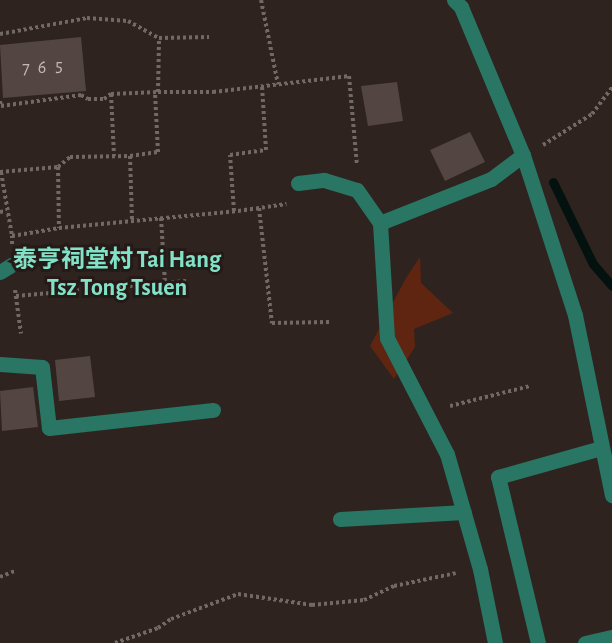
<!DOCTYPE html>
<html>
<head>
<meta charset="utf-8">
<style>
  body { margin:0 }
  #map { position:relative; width:612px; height:643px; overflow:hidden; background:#2f2320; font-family:"Alegreya Sans","Noto Sans TC",sans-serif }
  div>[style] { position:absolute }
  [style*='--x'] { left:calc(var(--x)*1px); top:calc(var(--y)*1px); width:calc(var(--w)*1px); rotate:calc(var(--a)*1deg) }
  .green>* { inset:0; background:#5f2511 }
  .stream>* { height:9px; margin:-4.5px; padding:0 4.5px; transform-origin:4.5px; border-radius:4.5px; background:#03120e }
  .building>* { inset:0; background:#534642 }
  .path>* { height:4px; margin-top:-2px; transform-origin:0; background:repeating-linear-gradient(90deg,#726865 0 3px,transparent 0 6px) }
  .lane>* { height:15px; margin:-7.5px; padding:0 7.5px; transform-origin:7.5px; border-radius:7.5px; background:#287663 }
  .street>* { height:15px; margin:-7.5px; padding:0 7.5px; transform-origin:7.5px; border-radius:7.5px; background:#287663 }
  span { translate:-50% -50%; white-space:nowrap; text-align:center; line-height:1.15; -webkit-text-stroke:6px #251a17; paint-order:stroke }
  .number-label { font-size:18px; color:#c4bbb8 }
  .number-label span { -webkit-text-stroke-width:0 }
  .quarter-label { font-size:24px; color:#82e2c7; font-weight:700 }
</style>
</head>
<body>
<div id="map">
  <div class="green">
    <i style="clip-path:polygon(420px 257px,421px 283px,453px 313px,414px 329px,415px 347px,394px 379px,370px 346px,406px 278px)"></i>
  </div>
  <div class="stream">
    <i style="--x:553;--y:182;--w:91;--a:64"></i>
    <i style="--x:593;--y:264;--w:29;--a:49"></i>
  </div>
  <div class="building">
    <i style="clip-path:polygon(81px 37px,86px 91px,3px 98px,0 45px)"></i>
    <i style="clip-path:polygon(397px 82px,403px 121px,368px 126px,361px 86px)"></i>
    <i style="clip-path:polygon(470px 132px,485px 162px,445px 181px,430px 150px)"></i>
    <i style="clip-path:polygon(90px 356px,95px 397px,59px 401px,55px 360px)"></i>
    <i style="clip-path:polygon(33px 387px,38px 427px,2px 431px,0 391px)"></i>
  </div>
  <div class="path">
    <i style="--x:261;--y:0;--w:86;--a:78.6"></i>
    <i style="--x:0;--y:34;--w:88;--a:-10.4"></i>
    <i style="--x:87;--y:18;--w:41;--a:4.2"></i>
    <i style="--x:128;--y:21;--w:35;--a:29"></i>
    <i style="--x:159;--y:38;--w:50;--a:-1.1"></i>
    <i style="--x:158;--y:92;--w:55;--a:0"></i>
    <i style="--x:213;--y:92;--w:137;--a:-6.7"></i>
    <i style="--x:349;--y:76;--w:89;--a:84.9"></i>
    <i style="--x:111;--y:94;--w:62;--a:87.2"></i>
    <i style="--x:0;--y:101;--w:5;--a:79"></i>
    <i style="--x:1;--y:106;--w:81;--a:-7.8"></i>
    <i style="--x:81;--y:95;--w:8;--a:30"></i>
    <i style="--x:88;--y:99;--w:16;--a:0"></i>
    <i style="--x:104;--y:99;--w:9;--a:-36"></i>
    <i style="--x:111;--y:94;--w:47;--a:-2.4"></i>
    <i style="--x:158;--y:92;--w:54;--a:-88.9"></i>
    <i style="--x:543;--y:145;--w:58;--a:-32.3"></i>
    <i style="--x:592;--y:114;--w:34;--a:-53"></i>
    <i style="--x:130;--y:156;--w:28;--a:-8"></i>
    <i style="--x:158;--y:152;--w:60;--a:-92.9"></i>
    <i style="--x:58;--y:167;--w:61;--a:89.1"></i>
    <i style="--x:0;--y:172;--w:58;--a:-4.9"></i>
    <i style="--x:58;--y:167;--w:16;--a:-40"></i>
    <i style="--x:70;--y:157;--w:60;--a:-1"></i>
    <i style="--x:130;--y:156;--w:64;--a:88.2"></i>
    <i style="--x:1;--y:172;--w:65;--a:80.2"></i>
    <i style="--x:259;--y:208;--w:116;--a:83.6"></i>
    <i style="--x:272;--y:323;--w:58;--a:-1"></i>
    <i style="--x:234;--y:211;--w:56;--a:-94.1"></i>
    <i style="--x:230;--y:155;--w:36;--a:-8"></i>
    <i style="--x:266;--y:150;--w:64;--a:-93.6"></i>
    <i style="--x:0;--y:212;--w:6;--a:-9"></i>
    <i style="--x:161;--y:218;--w:65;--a:86.5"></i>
    <i style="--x:12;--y:244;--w:8;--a:-90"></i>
    <i style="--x:12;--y:236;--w:48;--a:-9.7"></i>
    <i style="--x:59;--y:228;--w:180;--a:-5.4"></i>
    <i style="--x:238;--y:211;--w:49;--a:-8.3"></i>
    <i style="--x:15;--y:290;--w:44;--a:82.2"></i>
    <i style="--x:16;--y:296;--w:171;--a:-5"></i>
    <i style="--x:450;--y:406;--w:82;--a:-14"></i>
    <i style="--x:0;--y:577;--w:16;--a:-22"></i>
    <i style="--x:115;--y:643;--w:46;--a:-19.2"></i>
    <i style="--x:158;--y:628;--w:16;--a:-35"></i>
    <i style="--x:171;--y:619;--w:72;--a:-20.5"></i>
    <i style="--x:238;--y:594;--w:75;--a:8.5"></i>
    <i style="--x:312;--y:605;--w:52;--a:-5.5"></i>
    <i style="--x:364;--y:600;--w:33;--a:-25"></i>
    <i style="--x:394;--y:586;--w:63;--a:-11.8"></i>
  </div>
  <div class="lane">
    <i style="--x:523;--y:155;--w:168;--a:72"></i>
    <i style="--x:575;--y:315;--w:184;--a:78.4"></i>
    <i style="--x:0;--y:364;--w:42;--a:4.1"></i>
    <i style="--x:42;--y:367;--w:61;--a:83.5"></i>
    <i style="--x:49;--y:428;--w:165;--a:-6.3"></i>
    <i style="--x:340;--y:519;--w:124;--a:-3.2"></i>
    <i style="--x:538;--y:643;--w:171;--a:-103.5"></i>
    <i style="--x:498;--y:477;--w:107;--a:-15.7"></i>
    <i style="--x:585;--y:643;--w:28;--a:-13"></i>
  </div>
  <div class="street">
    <i style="--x:454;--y:0;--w:10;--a:45"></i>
    <i style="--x:461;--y:7;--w:160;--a:67.3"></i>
    <i style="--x:523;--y:155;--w:40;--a:143"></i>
    <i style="--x:491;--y:179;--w:119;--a:158.4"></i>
    <i style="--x:380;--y:223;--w:115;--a:86.5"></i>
    <i style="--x:387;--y:338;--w:131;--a:62.7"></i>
    <i style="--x:447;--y:454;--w:120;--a:74"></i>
    <i style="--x:480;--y:569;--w:76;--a:78.5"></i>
    <i style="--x:298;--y:183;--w:26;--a:-7"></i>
    <i style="--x:324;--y:180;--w:34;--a:17"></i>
    <i style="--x:357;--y:190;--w:40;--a:55.1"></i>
    <i style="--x:0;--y:272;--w:13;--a:-32"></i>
  </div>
  <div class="number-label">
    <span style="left:59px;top:66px">5</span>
    <span style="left:42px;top:68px">6</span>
    <span style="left:26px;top:69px">7</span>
  </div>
  <div class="quarter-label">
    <span style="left:117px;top:275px">泰亨祠堂村 Tai Hang<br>Tsz Tong Tsuen</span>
  </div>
</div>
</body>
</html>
